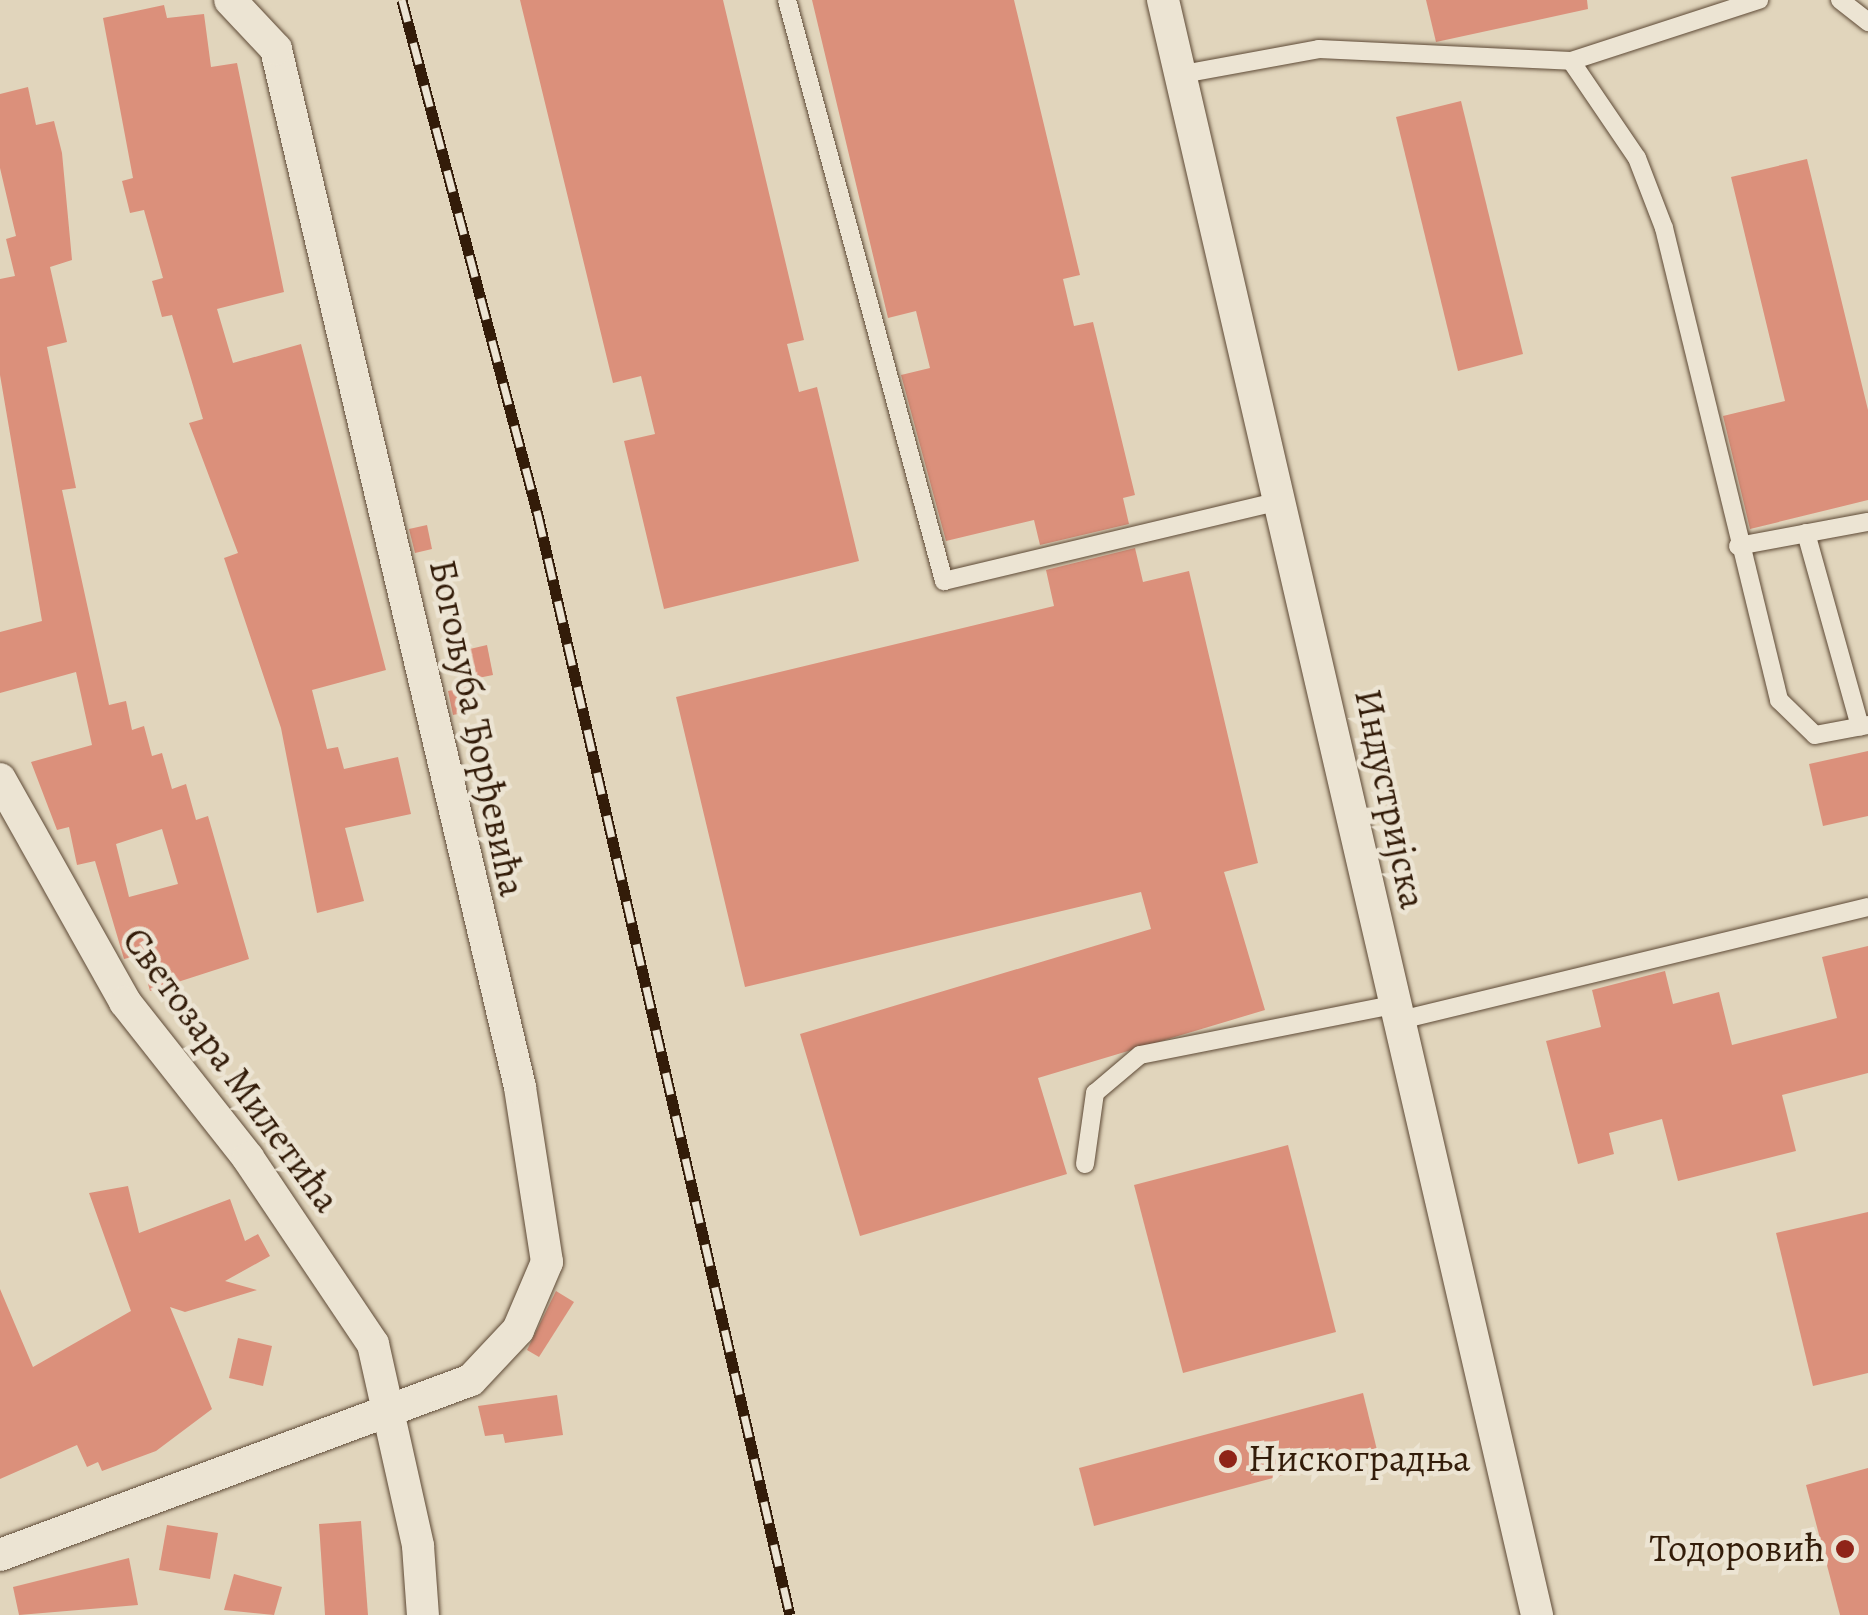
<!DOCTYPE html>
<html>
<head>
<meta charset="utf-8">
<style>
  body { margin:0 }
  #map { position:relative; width:1868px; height:1615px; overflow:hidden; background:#e1d5bc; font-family:Alegreya,serif }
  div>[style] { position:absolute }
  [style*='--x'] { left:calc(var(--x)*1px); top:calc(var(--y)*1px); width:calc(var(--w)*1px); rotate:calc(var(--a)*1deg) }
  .building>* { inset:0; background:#db907b }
  .roads { filter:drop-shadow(0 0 2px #5e4a36) drop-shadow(0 0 2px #5e4a36) }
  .lane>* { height:18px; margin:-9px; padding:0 9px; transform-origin:9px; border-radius:9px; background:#ece4d3 }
  .street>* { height:32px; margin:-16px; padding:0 16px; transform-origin:16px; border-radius:16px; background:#ece4d3 }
  .rail>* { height:11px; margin-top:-5.5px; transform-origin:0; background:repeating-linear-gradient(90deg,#ece4d3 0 22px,#331c09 0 44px); box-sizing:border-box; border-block:2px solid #331c09 }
  .dots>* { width:28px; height:28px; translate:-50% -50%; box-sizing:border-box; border:5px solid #ece4d3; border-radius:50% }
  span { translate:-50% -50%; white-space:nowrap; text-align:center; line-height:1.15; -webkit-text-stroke:9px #ece4d3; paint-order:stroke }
  .street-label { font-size:38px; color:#331c09 }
  .poi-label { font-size:38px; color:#331c09 }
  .left { translate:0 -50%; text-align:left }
  .right { translate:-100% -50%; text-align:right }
</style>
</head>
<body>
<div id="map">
  <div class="building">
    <i style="clip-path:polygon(520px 0,723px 0,804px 340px,787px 344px,799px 392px,817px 387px,859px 561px,664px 609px,624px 441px,655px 434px,641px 376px,613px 383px)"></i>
    <i style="clip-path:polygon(812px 0,1014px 0,1080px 275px,1063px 279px,1074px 326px,1093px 322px,1135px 495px,1123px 498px,1129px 524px,1040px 545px,1034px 520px,946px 541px,901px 375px,930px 368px,916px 311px,888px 318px)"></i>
    <i style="clip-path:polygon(1426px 0,1587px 0,1588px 9px,1436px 42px)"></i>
    <i style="clip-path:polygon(164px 5px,167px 18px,204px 14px,211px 67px,237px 63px,284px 292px,217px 309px,233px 363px,301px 344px,386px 670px,312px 690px,327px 749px,338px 747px,344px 769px,398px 757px,411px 814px,345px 828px,364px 901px,317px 913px,281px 728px,224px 558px,238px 553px,189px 423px,203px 419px,172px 315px,162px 317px,152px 281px,163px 278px,144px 210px,130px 213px,122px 181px,133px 178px,103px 18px)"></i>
    <i style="clip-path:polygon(evenodd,28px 87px,36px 125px,54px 121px,62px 153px,72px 260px,50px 267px,67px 342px,47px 347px,76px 488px,62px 490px,109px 705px,126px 701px,132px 730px,144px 726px,152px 756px,162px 753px,172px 789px,186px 784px,196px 820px,208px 816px,249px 959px,150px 991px,140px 955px,124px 959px,95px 861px,77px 865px,69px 827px,57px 830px,31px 762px,92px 745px,76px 672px,0 693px,0 632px,42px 621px,0 375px,0 279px,15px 276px,6px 239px,16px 236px,0 168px,0 94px,28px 87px,162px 829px,178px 884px,129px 897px,116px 844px,162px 829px)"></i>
    <i style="clip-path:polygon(1461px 101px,1523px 354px,1458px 371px,1396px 117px)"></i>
    <i style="clip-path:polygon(1807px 159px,1868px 410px,1868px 500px,1750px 529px,1723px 416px,1785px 401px,1731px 177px)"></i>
    <i style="clip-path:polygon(427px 525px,432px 549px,415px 553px,409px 529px)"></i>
    <i style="clip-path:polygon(1135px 548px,1143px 582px,1189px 571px,1258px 863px,1224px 872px,1265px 1010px,1038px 1078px,1067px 1174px,860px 1236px,800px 1034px,1151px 929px,1141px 892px,745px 987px,676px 697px,1054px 606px,1046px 570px)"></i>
    <i style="clip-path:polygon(487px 645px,493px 675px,463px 681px,457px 652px)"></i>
    <i style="clip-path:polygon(467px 687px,472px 711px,453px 715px,448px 691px)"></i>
    <i style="clip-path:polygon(1868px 751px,1868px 816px,1823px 826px,1809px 764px)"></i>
    <i style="clip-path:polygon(1868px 946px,1868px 1073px,1782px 1095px,1796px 1151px,1678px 1181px,1662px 1119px,1609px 1133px,1614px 1154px,1578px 1164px,1546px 1041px,1601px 1027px,1592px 990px,1665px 971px,1673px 1004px,1719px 992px,1732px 1045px,1837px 1018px,1822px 957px)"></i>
    <i style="clip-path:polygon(1288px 1145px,1336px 1332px,1183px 1373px,1134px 1185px)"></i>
    <i style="clip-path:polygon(128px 1186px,139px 1233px,230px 1199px,245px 1241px,258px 1234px,270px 1256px,225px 1281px,257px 1290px,185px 1312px,170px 1307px,212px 1409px,156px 1451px,102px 1471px,98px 1462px,87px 1467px,77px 1445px,0 1479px,0 1289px,33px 1367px,131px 1311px,89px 1193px)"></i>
    <i style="clip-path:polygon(1868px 1212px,1868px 1373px,1813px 1386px,1776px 1233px)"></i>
    <i style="clip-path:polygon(556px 1291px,574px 1302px,539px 1357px,527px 1350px)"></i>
    <i style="clip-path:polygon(238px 1338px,272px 1346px,263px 1386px,229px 1378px)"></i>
    <i style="clip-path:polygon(1363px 1393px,1377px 1450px,1094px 1526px,1079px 1468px)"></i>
    <i style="clip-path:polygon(557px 1395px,563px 1435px,505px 1443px,503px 1434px,485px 1436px,478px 1406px)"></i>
    <i style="clip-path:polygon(1868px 1468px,1868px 1615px,1840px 1615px,1806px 1485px)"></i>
    <i style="clip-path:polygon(361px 1521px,368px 1615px,325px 1615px,319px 1524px)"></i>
    <i style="clip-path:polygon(167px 1525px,218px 1533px,210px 1579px,159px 1570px)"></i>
    <i style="clip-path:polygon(129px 1558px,138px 1605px,19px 1615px,13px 1587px)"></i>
    <i style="clip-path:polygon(234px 1574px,282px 1587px,274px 1615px,224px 1610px)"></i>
  </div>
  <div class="roads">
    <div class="lane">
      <i style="--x:787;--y:0;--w:602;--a:74.88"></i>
      <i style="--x:944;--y:581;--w:346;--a:-13.4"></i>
      <i style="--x:1840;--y:0;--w:36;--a:38"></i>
      <i style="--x:1571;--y:61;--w:198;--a:-18"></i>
      <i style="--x:1183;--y:74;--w:138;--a:-10.4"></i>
      <i style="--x:1319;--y:49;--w:252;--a:2.7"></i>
      <i style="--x:1571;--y:61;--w:117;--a:55.8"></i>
      <i style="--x:1637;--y:158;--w:75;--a:68.9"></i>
      <i style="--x:1664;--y:228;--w:486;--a:76.3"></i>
      <i style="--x:1779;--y:700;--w:50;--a:44.2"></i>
      <i style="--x:1815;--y:735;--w:54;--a:-10.7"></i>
      <i style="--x:1806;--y:533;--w:201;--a:74.4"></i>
      <i style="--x:1738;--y:546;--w:132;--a:-10.5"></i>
      <i style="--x:1397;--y:1021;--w:485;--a:-13.6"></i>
      <i style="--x:1085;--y:1164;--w:72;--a:-82"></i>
      <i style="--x:1095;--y:1093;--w:59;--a:-40.2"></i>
      <i style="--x:1140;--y:1055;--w:258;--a:-11.2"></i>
    </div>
    <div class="street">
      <i style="--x:1163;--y:0;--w:1658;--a:76.96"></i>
      <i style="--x:0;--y:779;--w:256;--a:60.7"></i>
      <i style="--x:125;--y:1002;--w:199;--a:51.7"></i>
      <i style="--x:248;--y:1158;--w:224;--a:56.1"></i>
      <i style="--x:373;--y:1344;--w:207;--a:77.4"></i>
      <i style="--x:418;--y:1546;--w:69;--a:85.9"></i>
      <i style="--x:0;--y:1555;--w:502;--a:-20.38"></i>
      <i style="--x:471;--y:1380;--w:69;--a:-46.8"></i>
      <i style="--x:518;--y:1330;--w:74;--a:-66.9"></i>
      <i style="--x:547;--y:1262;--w:177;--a:-98.8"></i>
      <i style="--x:520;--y:1087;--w:1066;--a:-103.23"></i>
      <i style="--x:276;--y:49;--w:67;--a:-133.2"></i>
    </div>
  </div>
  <div class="rail">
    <i style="--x:402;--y:0;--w:533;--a:75.21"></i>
    <i style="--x:538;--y:515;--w:1128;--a:77.1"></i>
  </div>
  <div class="dots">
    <i style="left:1228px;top:1459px;background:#8f2418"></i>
    <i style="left:1845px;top:1549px;background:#8f2418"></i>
  </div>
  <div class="street-label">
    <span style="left:477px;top:728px;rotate:78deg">Богољуба Ђорђевића</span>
    <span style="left:1390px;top:799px;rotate:78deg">Индустријска</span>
    <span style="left:231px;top:1070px;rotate:54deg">Светозара Милетића</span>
  </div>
  <div class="poi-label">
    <span class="left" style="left:1248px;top:1459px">Нискоградња</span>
    <span class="right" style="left:1825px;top:1549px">Тодоровић</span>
  </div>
</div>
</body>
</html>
